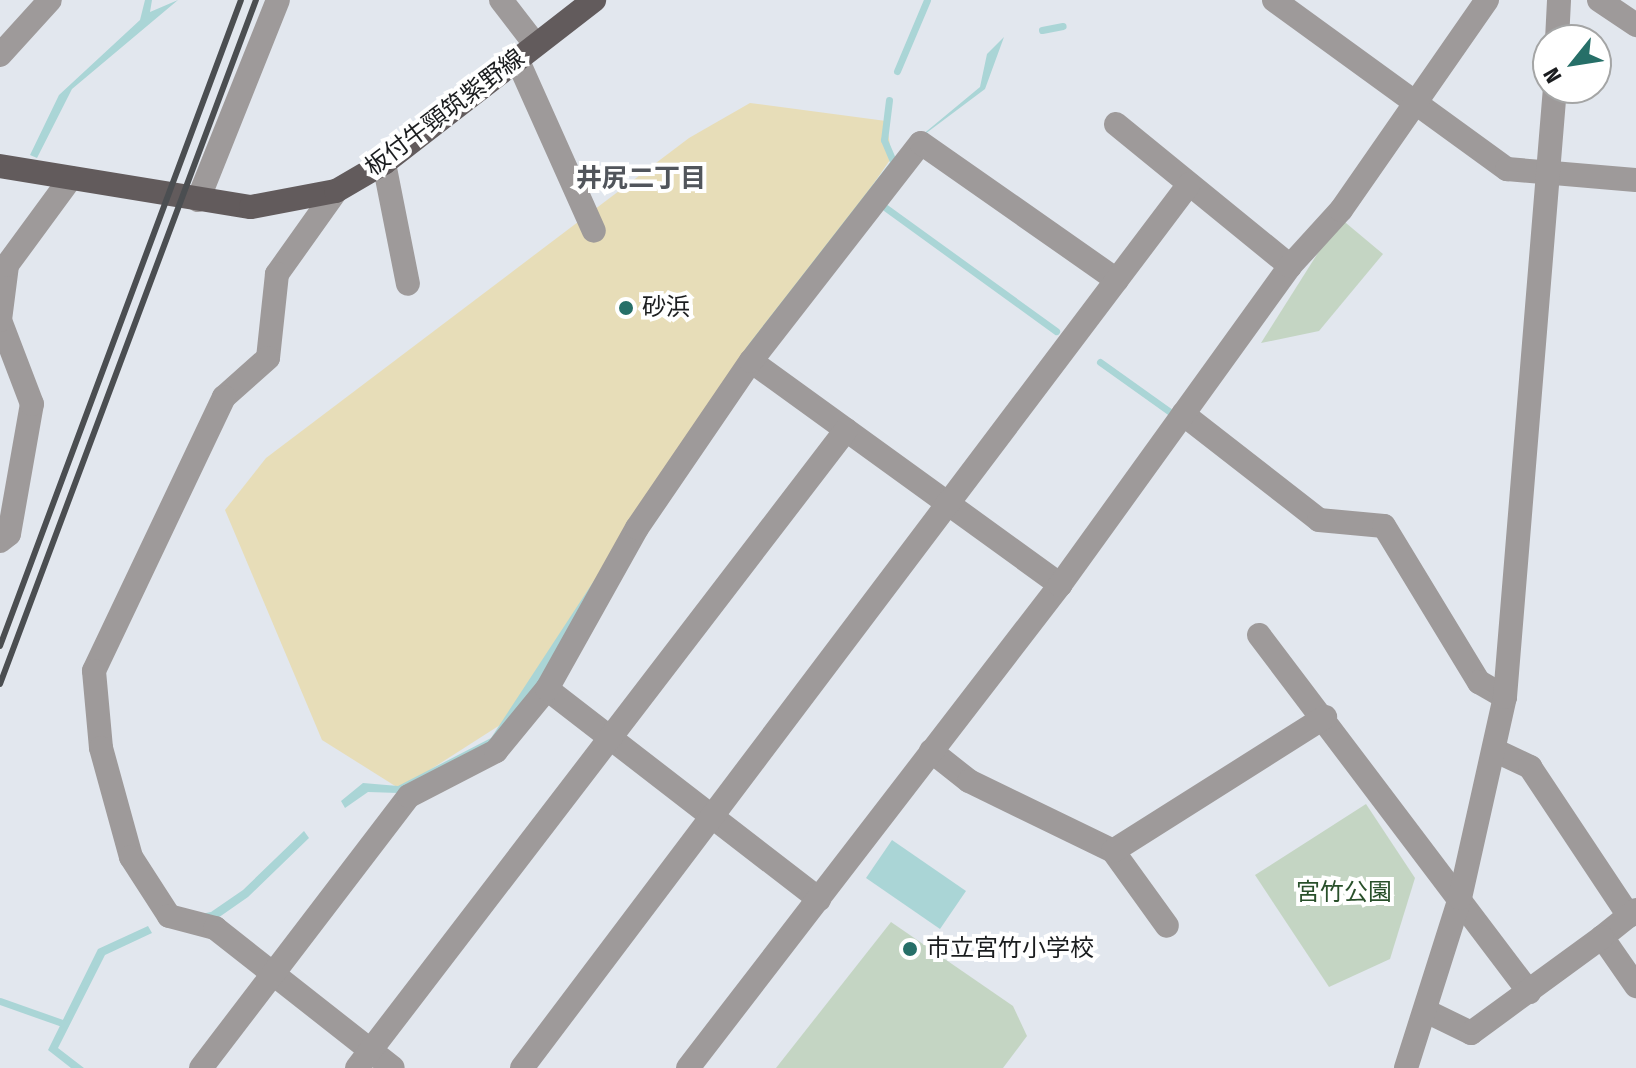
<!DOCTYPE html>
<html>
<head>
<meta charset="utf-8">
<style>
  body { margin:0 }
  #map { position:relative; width:1636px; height:1068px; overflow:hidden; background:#e2e7ee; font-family:"Fira Sans Condensed","Noto Sans JP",sans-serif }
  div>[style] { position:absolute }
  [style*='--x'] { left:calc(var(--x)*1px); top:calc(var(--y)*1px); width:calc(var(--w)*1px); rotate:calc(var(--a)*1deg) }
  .green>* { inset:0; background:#c4d5c3 }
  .sand>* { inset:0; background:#e7ddb8 }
  .water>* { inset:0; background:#aad5d6 }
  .stream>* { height:7px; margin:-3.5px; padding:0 3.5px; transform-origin:3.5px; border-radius:3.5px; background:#aad5d6 }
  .minor>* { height:24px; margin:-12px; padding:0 12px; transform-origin:12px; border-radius:12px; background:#9e9a9a }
  .major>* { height:24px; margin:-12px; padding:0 12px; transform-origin:12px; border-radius:12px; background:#625b5c }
  .rail>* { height:6px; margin:-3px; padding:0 3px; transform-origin:3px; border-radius:3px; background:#4b4e51 }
  .dots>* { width:22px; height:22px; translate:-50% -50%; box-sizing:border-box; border:4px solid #fff; border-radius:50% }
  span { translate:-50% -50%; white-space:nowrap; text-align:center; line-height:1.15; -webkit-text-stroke:8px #fff; paint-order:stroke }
  .street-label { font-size:24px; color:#1b1d1f }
  .poi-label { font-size:24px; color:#1b1d1f }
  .left { translate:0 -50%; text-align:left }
  .park-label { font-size:24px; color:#29502b }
  .neighbourhood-label { font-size:26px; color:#51555b; font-weight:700 }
  .north { position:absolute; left:1532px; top:24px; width:80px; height:80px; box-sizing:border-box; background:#fff; border:2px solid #a4a5a5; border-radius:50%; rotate:240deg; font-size:22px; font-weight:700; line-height:32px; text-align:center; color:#1b1d1f }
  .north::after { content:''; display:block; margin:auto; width:28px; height:36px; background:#266f68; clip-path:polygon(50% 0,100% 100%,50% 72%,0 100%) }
</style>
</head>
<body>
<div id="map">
  <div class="green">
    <i style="clip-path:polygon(1340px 218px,1383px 254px,1319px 331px,1261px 343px)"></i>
    <i style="clip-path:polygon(1366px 804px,1415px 878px,1390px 959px,1329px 987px,1255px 875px)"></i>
    <i style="clip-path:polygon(891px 922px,1013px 1006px,1027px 1036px,1003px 1068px,776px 1068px)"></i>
  </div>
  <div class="sand">
    <i style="clip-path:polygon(750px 103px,886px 121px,892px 157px,500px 725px,400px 789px,322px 740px,225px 510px,266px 458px,689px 138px)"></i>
  </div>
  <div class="water">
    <i style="clip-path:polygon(145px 0,152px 0,150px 12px,178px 0,72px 89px,37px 158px,30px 155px,59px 95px,140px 20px)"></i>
    <i style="clip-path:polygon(1004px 37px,985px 89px,917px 140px,495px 745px,399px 793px,368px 792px,345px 808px,341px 801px,363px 783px,398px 786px,491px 738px,749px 344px,892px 160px,980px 87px,987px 54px)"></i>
    <i style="clip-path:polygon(304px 831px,309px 838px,248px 897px,215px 920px,186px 917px,211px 912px,243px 890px)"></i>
    <i style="clip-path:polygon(892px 840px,966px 891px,940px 929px,866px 878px)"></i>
    <i style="clip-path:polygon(148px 926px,152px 933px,105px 955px,58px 1048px,84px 1068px,71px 1068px,48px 1050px,98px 949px)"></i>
  </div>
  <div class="stream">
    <i style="--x:1042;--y:30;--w:21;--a:-11"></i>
    <i style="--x:897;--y:71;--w:77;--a:-67.1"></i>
    <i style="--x:889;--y:100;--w:40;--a:97.1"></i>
    <i style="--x:884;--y:140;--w:23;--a:67"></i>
    <i style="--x:886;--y:208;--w:210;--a:35.9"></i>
    <i style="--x:1100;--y:362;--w:90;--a:35.5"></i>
    <i style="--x:0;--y:1001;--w:69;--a:19.5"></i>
  </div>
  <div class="minor">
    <i style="--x:501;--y:0;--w:56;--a:52.3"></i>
    <i style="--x:1274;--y:0;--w:288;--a:36"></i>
    <i style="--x:1507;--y:169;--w:129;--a:4.9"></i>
    <i style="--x:1599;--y:0;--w:45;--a:34"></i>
    <i style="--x:1557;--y:40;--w:40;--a:-87.1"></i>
    <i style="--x:0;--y:55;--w:74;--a:-47.7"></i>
    <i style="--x:517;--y:59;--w:188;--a:65.9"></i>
    <i style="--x:1116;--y:124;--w:225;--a:39.2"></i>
    <i style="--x:384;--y:163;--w:123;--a:78.8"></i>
    <i style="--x:336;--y:191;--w:102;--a:125.4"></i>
    <i style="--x:277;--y:274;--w:84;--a:96.1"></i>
    <i style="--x:268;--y:358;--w:59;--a:138.4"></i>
    <i style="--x:224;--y:397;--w:303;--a:115.4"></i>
    <i style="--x:94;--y:671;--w:77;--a:84.8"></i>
    <i style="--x:101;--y:748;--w:113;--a:74.6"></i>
    <i style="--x:131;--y:857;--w:70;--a:57.2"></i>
    <i style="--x:169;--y:916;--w:48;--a:14.6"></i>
    <i style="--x:215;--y:928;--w:226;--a:38.2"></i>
    <i style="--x:198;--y:200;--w:215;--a:-68.2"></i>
    <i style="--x:751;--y:361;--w:382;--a:35.9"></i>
    <i style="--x:1183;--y:414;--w:172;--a:37.9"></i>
    <i style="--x:1319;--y:520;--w:65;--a:5.3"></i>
    <i style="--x:1384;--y:526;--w:183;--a:58.7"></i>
    <i style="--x:1479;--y:682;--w:30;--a:30"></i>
    <i style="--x:0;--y:541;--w:11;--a:-38"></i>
    <i style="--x:9;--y:534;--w:132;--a:-80"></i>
    <i style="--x:32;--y:404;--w:90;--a:-110.9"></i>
    <i style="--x:0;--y:320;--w:55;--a:-82.7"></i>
    <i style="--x:7;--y:265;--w:108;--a:-53.7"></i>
    <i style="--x:1259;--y:635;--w:448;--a:52.9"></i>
    <i style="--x:547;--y:689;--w:344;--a:37.7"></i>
    <i style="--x:931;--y:751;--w:48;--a:38.3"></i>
    <i style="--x:969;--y:781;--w:160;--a:25.9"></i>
    <i style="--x:1113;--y:851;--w:92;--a:54.2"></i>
    <i style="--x:1496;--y:751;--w:38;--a:25"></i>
    <i style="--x:1530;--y:767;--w:179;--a:56.4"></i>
    <i style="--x:1113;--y:851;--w:251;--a:-32.3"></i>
    <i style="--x:1636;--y:910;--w:43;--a:141.5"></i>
    <i style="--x:1602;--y:937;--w:60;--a:55.2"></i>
    <i style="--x:1428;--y:1012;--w:48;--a:26"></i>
    <i style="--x:1471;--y:1033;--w:162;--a:-36.2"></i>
    <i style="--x:201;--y:1068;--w:342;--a:-52.6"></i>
    <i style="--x:409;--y:796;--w:98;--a:-27.3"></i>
    <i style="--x:496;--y:751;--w:80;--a:-50.6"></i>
    <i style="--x:547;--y:689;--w:184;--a:-60.8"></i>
    <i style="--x:637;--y:528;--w:202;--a:-55.7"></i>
    <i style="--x:751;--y:361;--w:276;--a:-52.1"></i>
    <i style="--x:921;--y:143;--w:239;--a:35"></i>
    <i style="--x:357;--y:1068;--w:804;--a:-52.53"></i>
    <i style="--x:522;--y:1068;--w:1107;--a:-52.96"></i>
    <i style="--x:688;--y:1068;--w:610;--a:-52.4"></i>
    <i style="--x:1060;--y:585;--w:393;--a:-54.2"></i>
    <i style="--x:1290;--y:266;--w:76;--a:-47.7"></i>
    <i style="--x:1341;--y:210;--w:256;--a:-55.2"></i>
    <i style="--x:1406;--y:1068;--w:178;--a:-72.4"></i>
    <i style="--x:1460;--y:898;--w:206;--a:-77.4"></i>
    <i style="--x:1505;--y:697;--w:611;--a:-85.31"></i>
  </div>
  <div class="major">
    <i style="--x:0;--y:166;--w:254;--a:9.3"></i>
    <i style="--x:251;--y:207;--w:86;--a:-10.7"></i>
    <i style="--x:336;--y:191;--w:56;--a:-30.3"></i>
    <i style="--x:384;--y:163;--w:266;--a:-37.8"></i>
  </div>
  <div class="rail">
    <i style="--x:0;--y:646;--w:689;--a:-69.54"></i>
    <i style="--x:0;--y:684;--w:730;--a:-69.48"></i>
  </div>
  <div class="dots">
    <i style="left:626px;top:308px;background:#266f68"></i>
    <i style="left:910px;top:949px;background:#266f68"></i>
  </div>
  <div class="street-label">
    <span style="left:445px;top:113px;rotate:-37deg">板付牛頸筑紫野線</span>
  </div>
  <div class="poi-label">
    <span class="left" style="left:642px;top:308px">砂浜</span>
    <span class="left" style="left:926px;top:949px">市立宮竹小学校</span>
  </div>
  <div class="park-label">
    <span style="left:1344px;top:893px">宮竹公園</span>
  </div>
  <div class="neighbourhood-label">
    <span style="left:641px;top:179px">井尻二丁目</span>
  </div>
  <div class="north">N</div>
</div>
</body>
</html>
